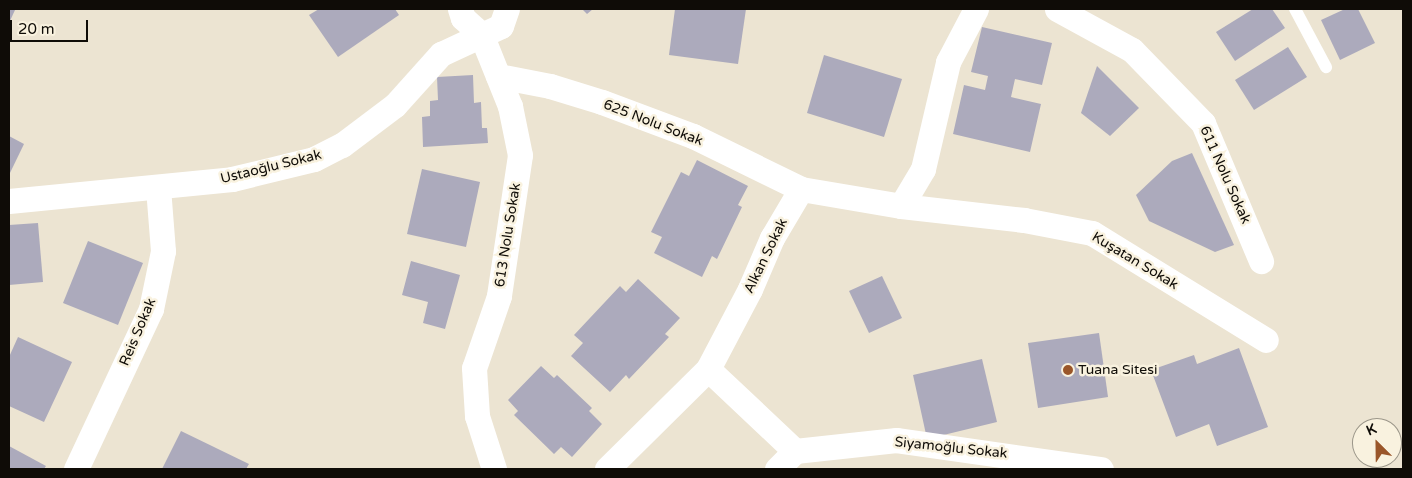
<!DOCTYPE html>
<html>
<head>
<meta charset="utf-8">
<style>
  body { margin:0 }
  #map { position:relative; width:1412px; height:478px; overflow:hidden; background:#ece4d2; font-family:"Varela Round",sans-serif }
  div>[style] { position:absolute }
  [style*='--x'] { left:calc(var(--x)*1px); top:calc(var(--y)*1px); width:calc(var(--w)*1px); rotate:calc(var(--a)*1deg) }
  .building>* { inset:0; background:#acaabc }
  .service>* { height:12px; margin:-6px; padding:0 6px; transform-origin:6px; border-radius:6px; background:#fff }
  .minor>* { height:25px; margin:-12.5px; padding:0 12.5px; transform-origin:12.5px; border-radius:12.5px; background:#fff }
  .dots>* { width:14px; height:14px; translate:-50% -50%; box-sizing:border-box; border:2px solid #f9f2df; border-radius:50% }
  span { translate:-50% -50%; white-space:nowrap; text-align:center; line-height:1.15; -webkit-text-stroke:5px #f9f2df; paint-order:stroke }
  .street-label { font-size:14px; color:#0f0c07 }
  .poi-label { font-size:14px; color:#0f0c07 }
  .left { translate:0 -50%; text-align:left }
  .frame { position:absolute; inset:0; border:10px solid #0f0c07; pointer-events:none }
  .north { position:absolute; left:1352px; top:418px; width:50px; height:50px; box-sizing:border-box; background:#f9f2df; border:1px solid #9b9689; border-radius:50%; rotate:337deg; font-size:14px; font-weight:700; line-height:20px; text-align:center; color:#0f0c07 }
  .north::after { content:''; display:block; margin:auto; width:18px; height:22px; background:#9a5629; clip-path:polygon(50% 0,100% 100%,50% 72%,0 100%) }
  .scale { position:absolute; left:10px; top:20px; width:78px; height:22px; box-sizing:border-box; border:2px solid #0f0c07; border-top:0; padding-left:6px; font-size:15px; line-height:18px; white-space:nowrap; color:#0f0c07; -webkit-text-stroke:4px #f9f2df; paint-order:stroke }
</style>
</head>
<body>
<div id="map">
  <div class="building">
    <i style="clip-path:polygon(9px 9px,15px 10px,9px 23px)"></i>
    <i style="clip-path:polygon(319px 9px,395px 9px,399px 15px,338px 57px,309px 15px)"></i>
    <i style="clip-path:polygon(582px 9px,593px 9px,587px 14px)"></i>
    <i style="clip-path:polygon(675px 9px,746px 9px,738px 64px,669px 55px)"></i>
    <i style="clip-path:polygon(1253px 9px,1272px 9px,1285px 28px,1235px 61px,1216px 32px)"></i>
    <i style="clip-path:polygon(1345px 9px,1358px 9px,1375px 43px,1340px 60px,1321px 20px)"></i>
    <i style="clip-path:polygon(982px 27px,1052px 43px,1042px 85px,1015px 79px,1011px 97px,1041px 104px,1030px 152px,953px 134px,964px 85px,985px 90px,988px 76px,971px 72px)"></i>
    <i style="clip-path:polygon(1288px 47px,1307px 77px,1254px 110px,1235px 80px)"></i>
    <i style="clip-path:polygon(824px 55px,902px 79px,884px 137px,807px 113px)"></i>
    <i style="clip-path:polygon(1097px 66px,1139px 108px,1110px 136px,1081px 113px)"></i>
    <i style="clip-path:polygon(473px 75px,474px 103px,481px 102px,482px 128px,487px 128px,488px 143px,423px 147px,422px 117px,430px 116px,430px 101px,438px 100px,437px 77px)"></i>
    <i style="clip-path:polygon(9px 136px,24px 144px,9px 175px)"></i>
    <i style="clip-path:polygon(1192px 153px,1234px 245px,1215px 252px,1149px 221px,1136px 195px,1172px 161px)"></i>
    <i style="clip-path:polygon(697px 160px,748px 186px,738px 205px,742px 207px,717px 259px,712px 256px,702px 277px,654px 253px,662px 237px,651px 232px,681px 172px,689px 176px)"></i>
    <i style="clip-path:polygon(422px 169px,480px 182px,466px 247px,407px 234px)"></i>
    <i style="clip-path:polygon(38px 223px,43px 282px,9px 285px,9px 225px)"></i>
    <i style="clip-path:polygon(88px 241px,143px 263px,118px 325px,63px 303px)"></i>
    <i style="clip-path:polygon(411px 261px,460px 275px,445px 329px,423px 323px,428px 302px,402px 295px)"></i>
    <i style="clip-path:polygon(882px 276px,902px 318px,869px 333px,849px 291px)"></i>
    <i style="clip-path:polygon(638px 279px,680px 318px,665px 334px,669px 337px,629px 379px,626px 375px,610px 392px,571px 356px,583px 343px,574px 335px,620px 286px,626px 292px)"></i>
    <i style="clip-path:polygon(1099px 333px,1108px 397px,1038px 408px,1028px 343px)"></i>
    <i style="clip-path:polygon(18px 337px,72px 362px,44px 422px,9px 406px,9px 357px)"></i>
    <i style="clip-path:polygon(1239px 348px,1268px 427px,1217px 446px,1209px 424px,1176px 437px,1151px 370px,1194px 355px,1197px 364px)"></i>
    <i style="clip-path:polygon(982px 359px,997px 422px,927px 439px,913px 375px)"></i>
    <i style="clip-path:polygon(541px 366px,554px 378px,557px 375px,592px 408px,589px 411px,602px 424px,572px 457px,561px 447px,554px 454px,514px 415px,518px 411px,508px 400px)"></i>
    <i style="clip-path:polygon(181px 431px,249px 464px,246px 469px,162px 469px)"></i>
    <i style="clip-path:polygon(9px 446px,46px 466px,44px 469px,9px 469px)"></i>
  </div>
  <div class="service">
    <i style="--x:1295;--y:9;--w:66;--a:61.9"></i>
  </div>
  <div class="minor">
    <i style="--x:460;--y:9;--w:9;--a:72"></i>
    <i style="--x:463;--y:18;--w:24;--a:42"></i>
    <i style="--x:481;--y:34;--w:78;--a:68.1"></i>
    <i style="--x:510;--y:106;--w:50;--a:78.5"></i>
    <i style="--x:520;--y:155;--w:143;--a:98.5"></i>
    <i style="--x:499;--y:296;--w:76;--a:109.1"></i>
    <i style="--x:474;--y:368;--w:48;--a:86.4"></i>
    <i style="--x:477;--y:416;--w:56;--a:72.2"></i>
    <i style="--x:1057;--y:9;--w:85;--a:28.7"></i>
    <i style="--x:1132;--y:50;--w:102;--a:45.8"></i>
    <i style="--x:1203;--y:123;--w:150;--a:67.2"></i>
    <i style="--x:498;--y:76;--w:53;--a:10.9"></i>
    <i style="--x:550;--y:86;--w:54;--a:17.1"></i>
    <i style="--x:602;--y:102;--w:97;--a:20.5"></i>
    <i style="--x:693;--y:136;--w:120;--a:26.1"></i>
    <i style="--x:9;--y:201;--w:224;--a:-5.6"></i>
    <i style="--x:232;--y:179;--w:84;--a:-13.7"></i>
    <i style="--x:314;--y:159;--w:31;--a:-27"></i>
    <i style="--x:342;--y:145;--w:66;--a:-37"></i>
    <i style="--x:395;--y:105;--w:69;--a:-48"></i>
    <i style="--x:441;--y:54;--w:66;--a:-25"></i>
    <i style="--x:501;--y:26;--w:18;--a:-71"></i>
    <i style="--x:901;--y:206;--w:124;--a:6.5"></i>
    <i style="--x:1024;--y:220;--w:69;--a:10.8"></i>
    <i style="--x:1092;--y:233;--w:204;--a:31.6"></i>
    <i style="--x:708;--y:369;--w:120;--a:43.3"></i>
    <i style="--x:76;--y:469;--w:177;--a:-64.9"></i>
    <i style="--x:151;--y:309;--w:59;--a:-78.3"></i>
    <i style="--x:163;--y:251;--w:64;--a:-94.5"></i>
    <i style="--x:607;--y:469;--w:142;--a:-44.7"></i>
    <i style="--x:708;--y:369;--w:90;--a:-62.3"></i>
    <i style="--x:750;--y:289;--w:56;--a:-66.7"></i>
    <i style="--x:772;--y:238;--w:57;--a:-59.4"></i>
    <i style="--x:801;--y:189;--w:101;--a:9.6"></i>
    <i style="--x:901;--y:206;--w:43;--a:-59.3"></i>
    <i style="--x:923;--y:169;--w:110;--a:-76.8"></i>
    <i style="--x:948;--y:62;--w:60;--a:-62.2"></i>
    <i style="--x:777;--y:469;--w:25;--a:-45"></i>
    <i style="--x:795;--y:451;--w:102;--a:-6.2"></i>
    <i style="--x:896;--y:440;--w:207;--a:8.1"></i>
  </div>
  <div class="dots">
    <i style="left:1068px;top:370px;background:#9a5629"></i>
  </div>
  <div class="street-label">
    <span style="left:653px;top:123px;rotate:21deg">625 Nolu Sokak</span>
    <span style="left:271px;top:167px;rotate:-14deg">Ustaoğlu Sokak</span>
    <span style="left:1225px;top:175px;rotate:66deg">611 Nolu Sokak</span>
    <span style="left:508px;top:235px;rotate:-81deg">613 Nolu Sokak</span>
    <span style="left:766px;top:256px;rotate:-64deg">Alkan Sokak</span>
    <span style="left:1135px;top:261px;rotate:31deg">Kuşatan Sokak</span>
    <span style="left:138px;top:332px;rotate:-67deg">Reis Sokak</span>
    <span style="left:951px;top:448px;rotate:6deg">Siyamoğlu Sokak</span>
  </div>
  <div class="poi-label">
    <span class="left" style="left:1078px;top:370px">Tuana Sitesi</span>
  </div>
  <div class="frame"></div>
  <div class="north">K</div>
  <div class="scale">20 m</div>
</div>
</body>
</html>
